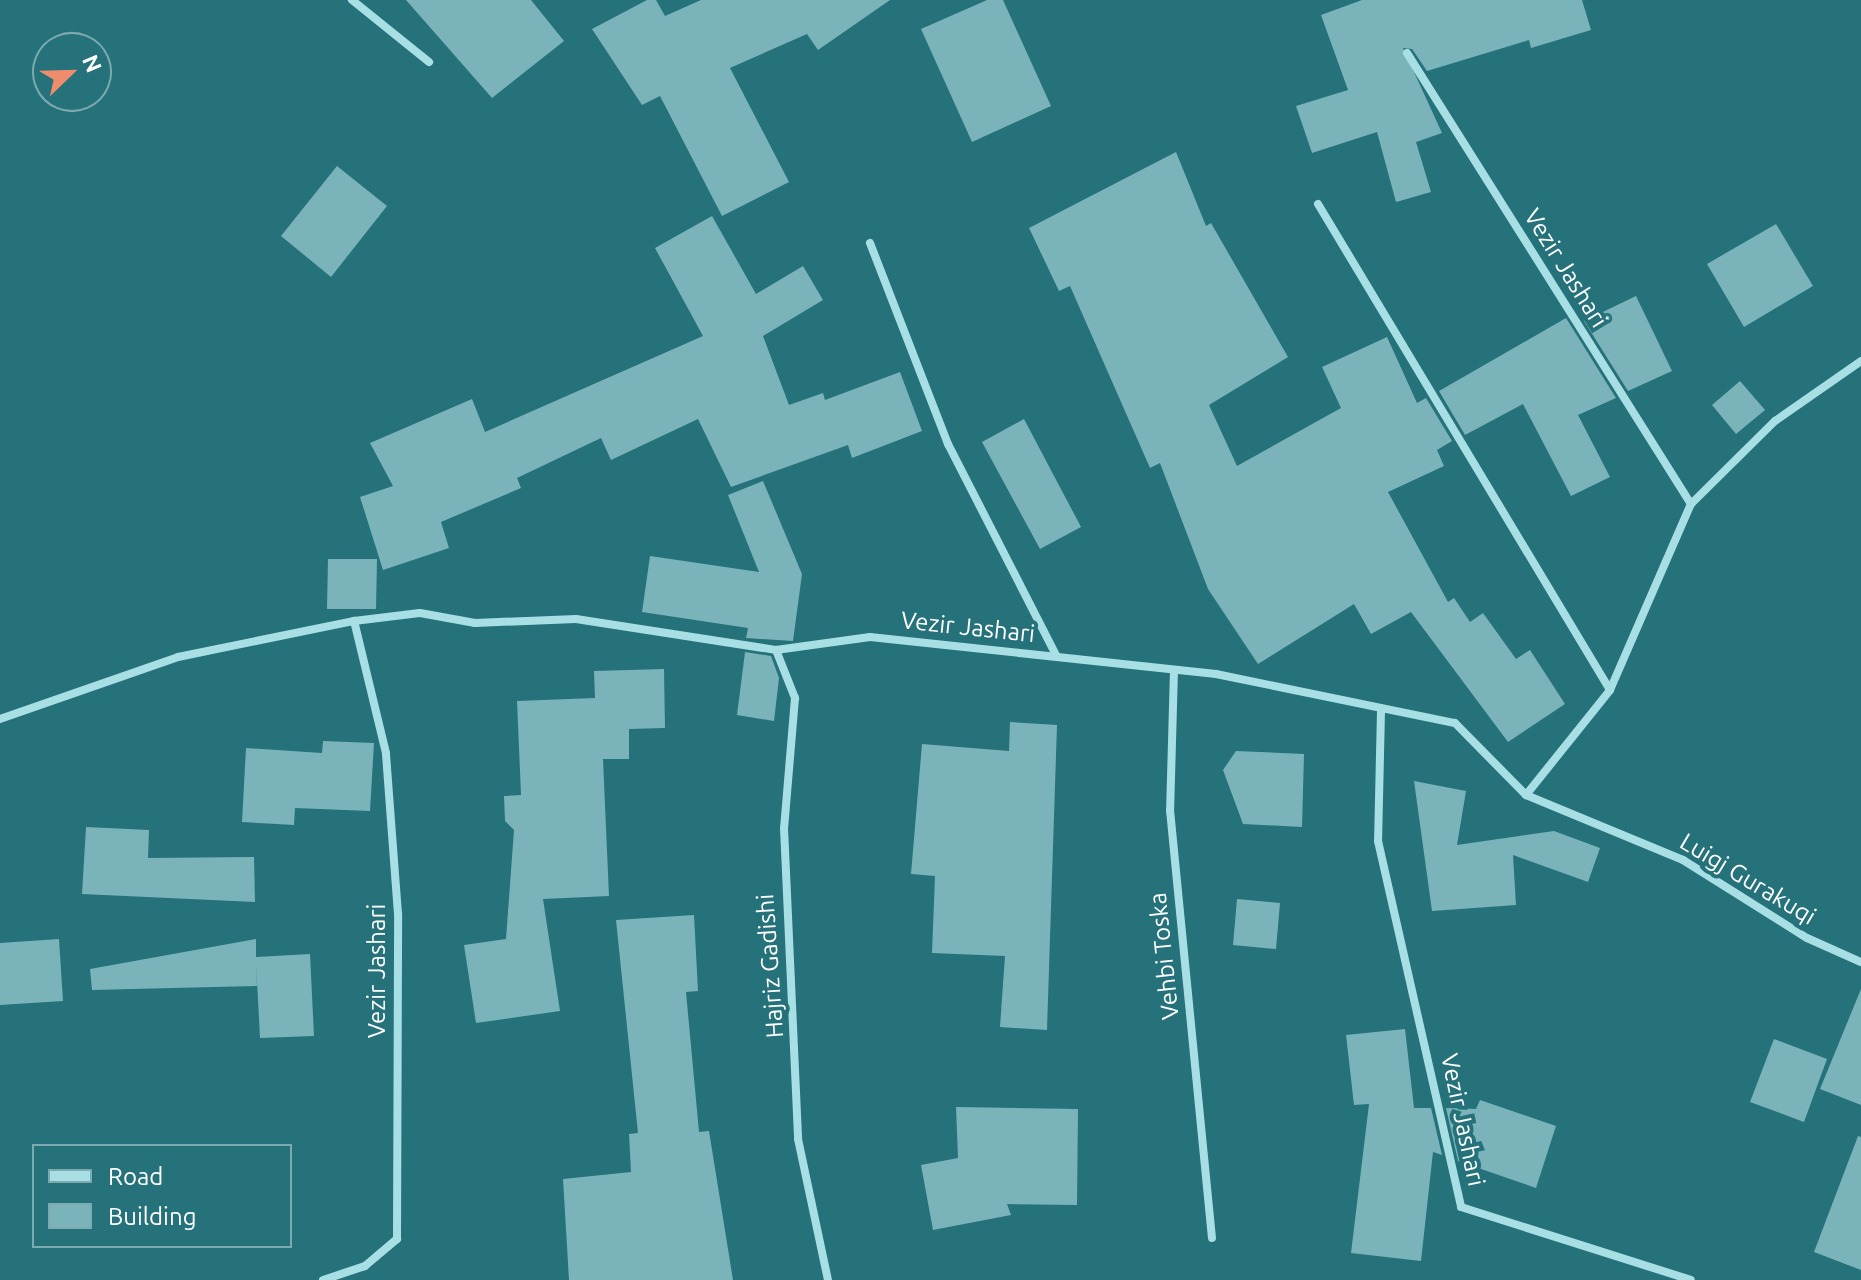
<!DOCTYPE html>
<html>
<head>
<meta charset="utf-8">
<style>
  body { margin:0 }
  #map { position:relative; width:1861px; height:1280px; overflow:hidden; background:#25727a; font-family:Ubuntu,sans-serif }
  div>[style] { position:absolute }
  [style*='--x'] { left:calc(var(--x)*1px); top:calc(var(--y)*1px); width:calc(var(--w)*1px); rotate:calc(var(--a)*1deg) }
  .building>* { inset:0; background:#7ab4ba }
  .minor>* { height:8px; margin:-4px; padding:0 4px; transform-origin:4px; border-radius:4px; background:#a8dfe4 }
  span { translate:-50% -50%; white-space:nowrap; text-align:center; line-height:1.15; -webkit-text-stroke:8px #25727a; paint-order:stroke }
  .street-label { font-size:24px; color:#fff }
  .legend { position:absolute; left:32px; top:1144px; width:260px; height:104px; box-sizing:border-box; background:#25727a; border:2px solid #7caaaf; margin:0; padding:10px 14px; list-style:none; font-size:24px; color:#fff }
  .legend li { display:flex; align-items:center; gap:16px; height:40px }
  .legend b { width:40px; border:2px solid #7caaaf }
  .north { position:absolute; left:32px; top:32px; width:80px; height:80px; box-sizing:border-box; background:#25727a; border:2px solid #7caaaf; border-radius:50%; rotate:67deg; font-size:22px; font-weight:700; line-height:32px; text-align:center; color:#fff }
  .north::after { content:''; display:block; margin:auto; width:28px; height:36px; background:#ed8d6d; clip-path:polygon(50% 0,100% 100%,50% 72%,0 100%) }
</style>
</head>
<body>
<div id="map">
  <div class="building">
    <i style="clip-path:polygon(406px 0,531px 0,564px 41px,492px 98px)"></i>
    <i style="clip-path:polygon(647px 0,656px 0,665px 16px,701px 0,890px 0,818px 50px,807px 34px,730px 68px,789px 182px,722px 216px,660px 96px,642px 105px,592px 29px)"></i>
    <i style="clip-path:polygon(987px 0,1003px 0,1051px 106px,972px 142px,921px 29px)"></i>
    <i style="clip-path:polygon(1362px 0,1582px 0,1591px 30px,1531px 48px,1529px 40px,1427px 71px,1412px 49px,1403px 48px,1442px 133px,1416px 142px,1431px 192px,1396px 202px,1377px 132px,1312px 153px,1296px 106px,1348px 90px,1321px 15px)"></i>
    <i style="clip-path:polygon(1176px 152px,1206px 226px,1211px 223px,1288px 357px,1209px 405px,1237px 466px,1341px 408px,1322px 367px,1387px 337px,1417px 403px,1426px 398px,1452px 441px,1437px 450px,1444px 466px,1388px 492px,1448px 602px,1454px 598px,1470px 622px,1483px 613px,1516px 659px,1530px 650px,1565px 704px,1508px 742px,1411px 612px,1371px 634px,1354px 604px,1258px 664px,1208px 589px,1160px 463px,1150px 468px,1070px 286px,1059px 291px,1029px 228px)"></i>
    <i style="clip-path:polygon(337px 166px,387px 206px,331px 277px,281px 236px)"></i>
    <i style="clip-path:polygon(712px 216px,756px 294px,803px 266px,823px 300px,763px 336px,789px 405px,823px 393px,825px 400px,900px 372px,922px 431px,852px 458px,848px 445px,731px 487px,698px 419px,611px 460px,601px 438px,517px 478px,521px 488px,441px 522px,449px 548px,383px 570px,360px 497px,393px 486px,370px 443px,472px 399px,485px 432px,703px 336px,655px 248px)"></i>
    <i style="clip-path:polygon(1776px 224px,1813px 286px,1744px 327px,1707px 264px)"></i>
    <i style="clip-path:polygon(1636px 296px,1672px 371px,1628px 391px,1584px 321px)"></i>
    <i style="clip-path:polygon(1566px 318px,1616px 398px,1578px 415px,1610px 477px,1571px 496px,1523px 404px,1465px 435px,1439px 391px)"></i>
    <i style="clip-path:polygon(1740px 381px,1765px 410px,1736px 434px,1712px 405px)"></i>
    <i style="clip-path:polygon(1024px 419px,1081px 527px,1040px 549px,982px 442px)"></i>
    <i style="clip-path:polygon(763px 481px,802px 574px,793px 641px,746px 638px,748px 628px,642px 612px,650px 556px,759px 572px,728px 495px)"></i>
    <i style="clip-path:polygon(328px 559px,377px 559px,376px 609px,327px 609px)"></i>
    <i style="clip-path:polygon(745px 652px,771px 656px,779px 678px,774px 721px,737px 715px)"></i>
    <i style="clip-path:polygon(664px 669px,665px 728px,629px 729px,629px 759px,603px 759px,609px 896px,543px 899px,560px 1011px,476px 1023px,464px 945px,506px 939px,514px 830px,505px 821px,504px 796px,521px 795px,517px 701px,595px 698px,594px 671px)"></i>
    <i style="clip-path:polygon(1010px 722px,1057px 725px,1047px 1030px,1000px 1027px,1005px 956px,932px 953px,935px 876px,911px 874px,922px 744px,1009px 751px)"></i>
    <i style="clip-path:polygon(323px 741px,374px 743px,370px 811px,295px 808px,294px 825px,242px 822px,246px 748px,322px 753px)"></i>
    <i style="clip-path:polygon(1236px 751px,1304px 754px,1302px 827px,1243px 824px,1223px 770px)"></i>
    <i style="clip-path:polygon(1414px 781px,1466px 791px,1457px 845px,1554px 831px,1600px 848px,1588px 882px,1513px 855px,1516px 905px,1432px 911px)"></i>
    <i style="clip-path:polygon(86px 827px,149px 830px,148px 858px,254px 857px,255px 902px,82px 894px)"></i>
    <i style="clip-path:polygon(1237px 899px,1280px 903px,1276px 949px,1233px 945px)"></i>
    <i style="clip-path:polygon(694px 915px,698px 991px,686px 992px,699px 1132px,709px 1131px,733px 1280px,569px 1280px,563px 1179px,631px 1172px,629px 1134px,638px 1133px,616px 920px)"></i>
    <i style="clip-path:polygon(59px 939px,63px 1001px,0 1005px,0 943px)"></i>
    <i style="clip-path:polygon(256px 939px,256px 957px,310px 954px,314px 1036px,260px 1038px,256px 962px,257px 986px,92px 990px,90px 969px)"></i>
    <i style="clip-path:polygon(1861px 989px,1861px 1105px,1820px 1089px)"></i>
    <i style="clip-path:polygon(1405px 1029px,1414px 1108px,1431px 1108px,1442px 1155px,1433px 1152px,1421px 1261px,1351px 1253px,1369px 1104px,1354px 1105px,1346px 1035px)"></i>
    <i style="clip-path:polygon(1774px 1039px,1827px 1059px,1804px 1122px,1750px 1102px)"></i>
    <i style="clip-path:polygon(1480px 1100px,1556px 1126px,1536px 1188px,1458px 1161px,1446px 1108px,1476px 1109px)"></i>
    <i style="clip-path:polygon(956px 1107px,1078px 1109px,1077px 1205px,1007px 1204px,1011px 1215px,933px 1230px,921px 1165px,958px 1158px)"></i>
    <i style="clip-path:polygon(1858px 1136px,1861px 1137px,1861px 1270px,1814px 1252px)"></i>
  </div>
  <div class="minor">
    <i style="--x:352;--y:0;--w:99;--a:38.8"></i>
    <i style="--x:1407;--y:53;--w:533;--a:57.8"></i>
    <i style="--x:1318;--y:204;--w:567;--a:59"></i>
    <i style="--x:870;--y:243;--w:216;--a:68.8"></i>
    <i style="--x:948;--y:444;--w:237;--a:62.9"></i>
    <i style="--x:776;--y:650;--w:52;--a:68.4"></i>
    <i style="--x:795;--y:698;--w:130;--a:94.8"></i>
    <i style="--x:784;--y:828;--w:311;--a:87.4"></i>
    <i style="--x:798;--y:1139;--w:144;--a:78"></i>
    <i style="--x:1174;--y:670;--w:140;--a:91.6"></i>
    <i style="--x:1170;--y:810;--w:430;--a:84.4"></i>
    <i style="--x:1381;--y:711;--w:130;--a:91.3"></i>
    <i style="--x:1378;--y:841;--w:375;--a:77.2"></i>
    <i style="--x:1461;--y:1207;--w:241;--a:17.6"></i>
    <i style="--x:0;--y:719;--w:188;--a:-19.2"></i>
    <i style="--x:178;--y:657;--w:180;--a:-11.6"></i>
    <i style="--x:354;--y:621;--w:66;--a:-6.9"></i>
    <i style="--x:420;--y:613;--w:56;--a:10.3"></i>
    <i style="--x:475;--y:623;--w:101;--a:-2.3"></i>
    <i style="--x:576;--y:619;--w:202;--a:8.8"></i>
    <i style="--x:776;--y:650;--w:95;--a:-7.9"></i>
    <i style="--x:870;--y:637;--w:348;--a:6.1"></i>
    <i style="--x:1216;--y:674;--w:244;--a:11.6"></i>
    <i style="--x:1455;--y:723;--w:101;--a:45.4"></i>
    <i style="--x:1526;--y:795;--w:134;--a:-51.3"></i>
    <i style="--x:1610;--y:690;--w:203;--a:-66.5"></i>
    <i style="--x:1691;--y:504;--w:118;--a:-44.7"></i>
    <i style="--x:1775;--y:421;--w:105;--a:-34.9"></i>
    <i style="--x:1526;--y:795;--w:170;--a:22.5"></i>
    <i style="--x:1683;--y:860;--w:146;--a:32.2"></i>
    <i style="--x:1807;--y:938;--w:59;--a:24"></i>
    <i style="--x:323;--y:1280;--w:44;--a:-18.4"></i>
    <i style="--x:365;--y:1266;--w:42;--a:-40.2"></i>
    <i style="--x:397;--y:1239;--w:325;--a:-89.8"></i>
    <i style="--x:398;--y:914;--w:161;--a:-94.3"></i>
    <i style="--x:386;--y:753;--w:136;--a:-103.6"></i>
  </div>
  <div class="street-label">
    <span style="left:1566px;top:268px;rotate:58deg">Vezir Jashari</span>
    <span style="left:968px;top:627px;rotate:6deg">Vezir Jashari</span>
    <span style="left:1748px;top:879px;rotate:31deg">Luigj Gurakuqi</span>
    <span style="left:1164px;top:956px;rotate:-96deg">Vehbi Toska</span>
    <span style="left:770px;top:966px;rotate:-94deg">Hajriz Gadishi</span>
    <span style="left:377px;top:971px;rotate:-90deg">Vezir Jashari</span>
    <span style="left:1463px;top:1120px;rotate:78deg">Vezir Jashari</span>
  </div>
  <ul class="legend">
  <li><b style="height:10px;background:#a8dfe4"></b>Road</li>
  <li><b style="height:22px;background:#7ab4ba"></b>Building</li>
  </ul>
  <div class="north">N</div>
</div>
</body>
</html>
